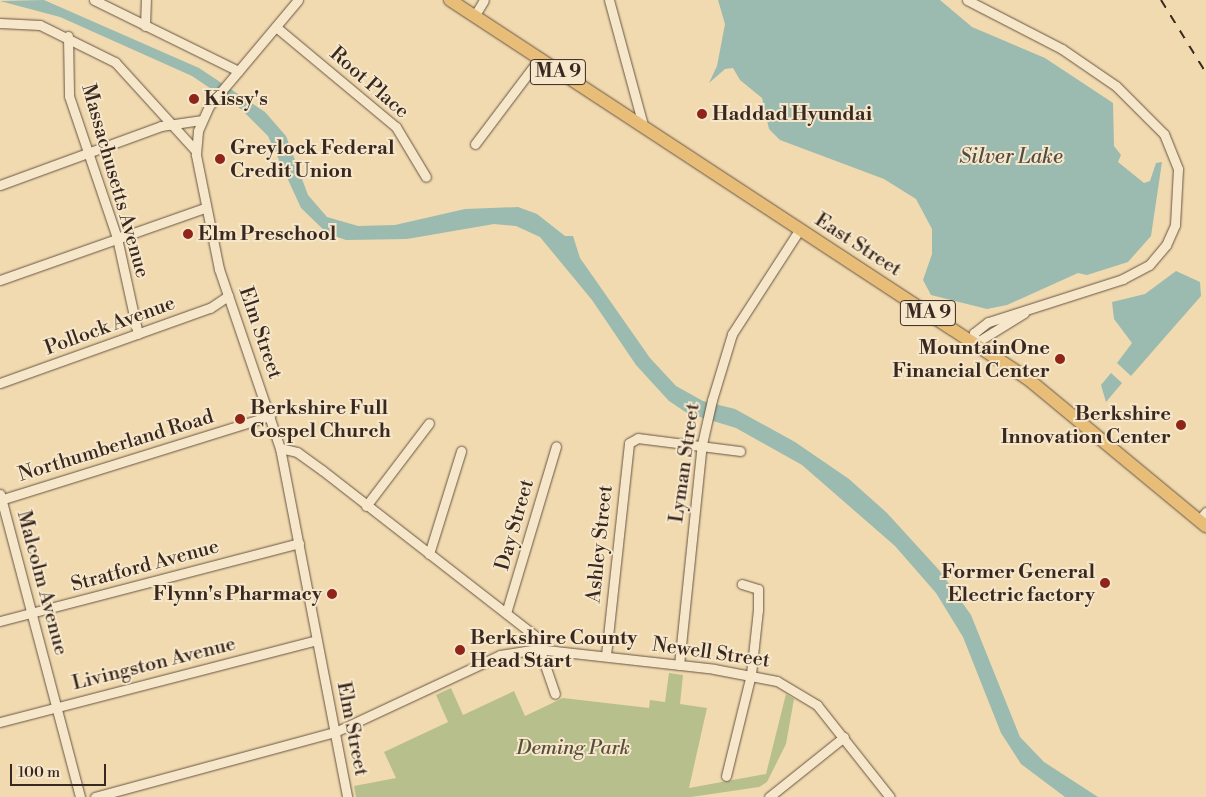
<!DOCTYPE html>
<html>
<head>
<meta charset="utf-8">
<style>
  body { margin:0 }
  #map { position:relative; width:1206px; height:797px; overflow:hidden; background:#f1daaf; font-family:"Libre Bodoni",serif }
  div>[style] { position:absolute }
  [style*='--x'] { left:calc(var(--x)*1px); top:calc(var(--y)*1px); width:calc(var(--w)*1px); rotate:calc(var(--a)*1deg) }
  .green>* { inset:0; background:#b7c08d }
  .water>* { inset:0; background:#9bbab0 }
  .roads { filter:drop-shadow(0 0 1px #675444) drop-shadow(0 0 1px #675444) }
  .minor>* { height:9px; margin:-4.5px; padding:0 4.5px; transform-origin:4.5px; border-radius:4.5px; background:#f6e7cb }
  .highway>* { height:12px; margin:-6px; padding:0 6px; transform-origin:6px; border-radius:6px; background:#e8bd78 }
  .rail>* { height:2px; margin-top:-1px; transform-origin:0; background:repeating-linear-gradient(90deg,#392820 0 9px,transparent 0 18px) }
  .dots>* { width:14px; height:14px; translate:-50% -50%; box-sizing:border-box; border:2px solid #f6e7cb; border-radius:50% }
  span { translate:-50% -50%; white-space:nowrap; text-align:center; line-height:1.15; -webkit-text-stroke:4px #f6e7cb; paint-order:stroke }
  .shield-label span { padding:1px 4px; background:#f6e7cb; border:1px solid; border-radius:4px; -webkit-text-stroke-width:0 }
  .shield-label { font-size:19px; color:#392820; font-weight:700 }
  .street-label { font-size:20px; color:#392820 }
  .poi-label { font-size:20px; color:#392820; font-weight:700 }
  .left { translate:0 -50%; text-align:left }
  .right { translate:-100% -50%; text-align:right }
  .park-label { font-size:20px; color:#584e3b; font-style:italic }
  .water-label { font-size:21px; color:#524c44; font-style:italic }
  .scale { position:absolute; left:10px; top:764px; width:96px; height:22px; box-sizing:border-box; border:2px solid #392820; border-top:0; padding-left:6px; font-size:15px; line-height:18px; white-space:nowrap; color:#392820; -webkit-text-stroke:4px #f6e7cb; paint-order:stroke }
</style>
</head>
<body>
<div id="map">
  <div class="green">
    <i style="clip-path:polygon(669px 673px,683px 675px,680px 704px,707px 708px,689px 788px,766px 774px,786px 694px,794px 699px,786px 744px,767px 782px,759px 787px,691px 797px,356px 797px,354px 786px,396px 778px,384px 752px,448px 722px,436px 695px,451px 688px,463px 715px,514px 691px,525px 716px,563px 698px,649px 708px,650px 700px,665px 702px)"></i>
  </div>
  <div class="water">
    <i style="clip-path:polygon(44px 0,199px 68px,265px 112px,286px 136px,308px 195px,327px 217px,358px 226px,395px 225px,465px 209px,518px 207px,537px 214px,565px 236px,573px 236px,580px 258px,650px 358px,676px 386px,703px 401px,735px 409px,795px 442px,849px 479px,887px 513px,939px 570px,971px 615px,1020px 737px,1044px 762px,1098px 797px,1065px 797px,1021px 764px,1001px 733px,963px 637px,936px 593px,895px 546px,802px 465px,736px 428px,687px 413px,669px 401px,636px 365px,592px 300px,540px 237px,516px 226px,494px 224px,407px 239px,346px 240px,328px 234px,301px 208px,268px 136px,241px 109px,192px 76px,60px 17px,0 1px)"></i>
    <i style="clip-path:polygon(718px 0,940px 0,972px 27px,1045px 58px,1113px 103px,1114px 146px,1121px 155px,1118px 162px,1144px 183px,1150px 181px,1156px 163px,1162px 162px,1151px 236px,1128px 262px,1087px 275px,1078px 273px,1007px 305px,987px 309px,931px 295px,923px 280px,932px 254px,932px 229px,916px 199px,884px 179px,780px 140px,769px 129px,762px 98px,740px 80px,733px 68px,725px 69px,709px 83px,717px 66px,725px 24px)"></i>
    <i style="clip-path:polygon(1176px 271px,1200px 282px,1201px 296px,1131px 376px,1117px 363px,1132px 343px,1114px 319px,1112px 302px,1145px 294px)"></i>
    <i style="clip-path:polygon(1111px 373px,1122px 383px,1106px 402px,1101px 385px)"></i>
  </div>
  <div class="roads">
    <div class="minor">
      <i style="--x:94;--y:0;--w:161;--a:26.2"></i>
      <i style="--x:298;--y:0;--w:138;--a:130"></i>
      <i style="--x:209;--y:106;--w:27;--a:114"></i>
      <i style="--x:198;--y:131;--w:24;--a:95"></i>
      <i style="--x:196;--y:155;--w:116;--a:78.6"></i>
      <i style="--x:219;--y:269;--w:189;--a:71.2"></i>
      <i style="--x:280;--y:448;--w:355;--a:79.1"></i>
      <i style="--x:609;--y:0;--w:130;--a:74.8"></i>
      <i style="--x:967;--y:0;--w:107;--a:27.3"></i>
      <i style="--x:1062;--y:49;--w:65;--a:34.4"></i>
      <i style="--x:1116;--y:86;--w:68;--a:45"></i>
      <i style="--x:1164;--y:134;--w:38;--a:68"></i>
      <i style="--x:1178;--y:169;--w:56;--a:93.1"></i>
      <i style="--x:1175;--y:225;--w:22;--a:114"></i>
      <i style="--x:1166;--y:245;--w:26;--a:130"></i>
      <i style="--x:1149;--y:265;--w:30;--a:152"></i>
      <i style="--x:1123;--y:279;--w:142;--a:162.3"></i>
      <i style="--x:988;--y:322;--w:18;--a:142"></i>
      <i style="--x:974;--y:333;--w:11;--a:90"></i>
      <i style="--x:974;--y:344;--w:59;--a:-31.8"></i>
      <i style="--x:475;--y:15;--w:17;--a:-59"></i>
      <i style="--x:0;--y:23;--w:40;--a:2.9"></i>
      <i style="--x:40;--y:25;--w:84;--a:26.3"></i>
      <i style="--x:115;--y:62;--w:120;--a:47.7"></i>
      <i style="--x:145;--y:26;--w:26;--a:-88"></i>
      <i style="--x:276;--y:27;--w:156;--a:39.8"></i>
      <i style="--x:396;--y:127;--w:58;--a:59"></i>
      <i style="--x:68;--y:36;--w:60;--a:89"></i>
      <i style="--x:69;--y:96;--w:150;--a:71.3"></i>
      <i style="--x:117;--y:238;--w:98;--a:77.7"></i>
      <i style="--x:475;--y:144;--w:106;--a:-53"></i>
      <i style="--x:0;--y:185;--w:171;--a:-20.1"></i>
      <i style="--x:161;--y:126;--w:40;--a:-8.5"></i>
      <i style="--x:0;--y:280;--w:216;--a:-19.4"></i>
      <i style="--x:0;--y:383;--w:223;--a:-19.7"></i>
      <i style="--x:210;--y:308;--w:22;--a:-34"></i>
      <i style="--x:280;--y:448;--w:17;--a:13"></i>
      <i style="--x:297;--y:452;--w:31;--a:36"></i>
      <i style="--x:322;--y:470;--w:270;--a:37.9"></i>
      <i style="--x:535;--y:636;--w:61;--a:71"></i>
      <i style="--x:0;--y:494;--w:313;--a:75.2"></i>
      <i style="--x:0;--y:500;--w:283;--a:-17.3"></i>
      <i style="--x:366;--y:506;--w:104;--a:-52.8"></i>
      <i style="--x:1199;--y:520;--w:11;--a:-49"></i>
      <i style="--x:429;--y:554;--w:108;--a:-72.7"></i>
      <i style="--x:506;--y:613;--w:174;--a:-73.3"></i>
      <i style="--x:0;--y:621;--w:309;--a:-14.6"></i>
      <i style="--x:606;--y:655;--w:213;--a:-83.8"></i>
      <i style="--x:629;--y:443;--w:10;--a:-29"></i>
      <i style="--x:638;--y:438;--w:103;--a:7.3"></i>
      <i style="--x:679;--y:665;--w:222;--a:-84.1"></i>
      <i style="--x:702;--y:444;--w:45;--a:-77.2"></i>
      <i style="--x:712;--y:400;--w:69;--a:-73.1"></i>
      <i style="--x:732;--y:334;--w:125;--a:-57.1"></i>
      <i style="--x:0;--y:722;--w:327;--a:-14.5"></i>
      <i style="--x:726;--y:776;--w:105;--a:-76.2"></i>
      <i style="--x:751;--y:674;--w:64;--a:-83.8"></i>
      <i style="--x:758;--y:610;--w:21;--a:-90"></i>
      <i style="--x:758;--y:589;--w:17;--a:-163"></i>
      <i style="--x:95;--y:797;--w:249;--a:-15.2"></i>
      <i style="--x:335;--y:732;--w:182;--a:-25"></i>
      <i style="--x:500;--y:655;--w:37;--a:-9"></i>
      <i style="--x:537;--y:649;--w:178;--a:6.4"></i>
      <i style="--x:714;--y:669;--w:64;--a:10.8"></i>
      <i style="--x:777;--y:681;--w:47;--a:31"></i>
      <i style="--x:817;--y:705;--w:117;--a:51.6"></i>
      <i style="--x:769;--y:797;--w:96;--a:-38.7"></i>
    </div>
    <div class="highway">
      <i style="--x:450;--y:0;--w:691;--a:33.25"></i>
      <i style="--x:1028;--y:379;--w:231;--a:39.6"></i>
    </div>
  </div>
  <div class="rail">
    <i style="--x:1161;--y:0;--w:86;--a:58.3"></i>
  </div>
  <div class="dots">
    <i style="left:194px;top:99px;background:#8f2418"></i>
    <i style="left:702px;top:114px;background:#8f2418"></i>
    <i style="left:220px;top:159px;background:#8f2418"></i>
    <i style="left:188px;top:234px;background:#8f2418"></i>
    <i style="left:1060px;top:359px;background:#8f2418"></i>
    <i style="left:240px;top:419px;background:#8f2418"></i>
    <i style="left:1181px;top:425px;background:#8f2418"></i>
    <i style="left:1105px;top:583px;background:#8f2418"></i>
    <i style="left:332px;top:594px;background:#8f2418"></i>
    <i style="left:460px;top:650px;background:#8f2418"></i>
  </div>
  <div class="shield-label">
    <span style="left:558px;top:72px">MA 9</span>
    <span style="left:928px;top:313px">MA 9</span>
  </div>
  <div class="street-label">
    <span style="left:369px;top:83px;rotate:41deg">Root Place</span>
    <span style="left:115px;top:181px;rotate:74deg">Massachusetts Avenue</span>
    <span style="left:858px;top:245px;rotate:33deg">East Street</span>
    <span style="left:110px;top:326px;rotate:-20deg">Pollock Avenue</span>
    <span style="left:260px;top:333px;rotate:71deg">Elm Street</span>
    <span style="left:116px;top:446px;rotate:-17deg">Northumberland Road</span>
    <span style="left:685px;top:463px;rotate:-82deg">Lyman Street</span>
    <span style="left:515px;top:525px;rotate:-74deg">Day Street</span>
    <span style="left:600px;top:544px;rotate:-84deg">Ashley Street</span>
    <span style="left:145px;top:566px;rotate:-15deg">Stratford Avenue</span>
    <span style="left:42px;top:583px;rotate:75deg">Malcolm Avenue</span>
    <span style="left:711px;top:653px;rotate:8deg">Newell Street</span>
    <span style="left:154px;top:664px;rotate:-14deg">Livingston Avenue</span>
    <span style="left:352px;top:729px;rotate:79deg">Elm Street</span>
  </div>
  <div class="poi-label">
    <span class="left" style="left:204px;top:99px">Kissy's</span>
    <span class="left" style="left:712px;top:114px">Haddad Hyundai</span>
    <span class="left" style="left:230px;top:160px">Greylock Federal<br>Credit Union</span>
    <span class="left" style="left:198px;top:234px">Elm Preschool</span>
    <span class="right" style="left:1050px;top:360px">MountainOne<br>Financial Center</span>
    <span class="left" style="left:250px;top:420px">Berkshire Full<br>Gospel Church</span>
    <span class="right" style="left:1171px;top:426px">Berkshire<br>Innovation Center</span>
    <span class="right" style="left:1095px;top:584px">Former General<br>Electric factory</span>
    <span class="right" style="left:322px;top:594px">Flynn's Pharmacy</span>
    <span class="left" style="left:470px;top:650px">Berkshire County<br>Head Start</span>
  </div>
  <div class="park-label">
    <span style="left:573px;top:748px">Deming Park</span>
  </div>
  <div class="water-label">
    <span style="left:1011px;top:157px">Silver Lake</span>
  </div>
  <div class="scale">100 m</div>
</div>
</body>
</html>
